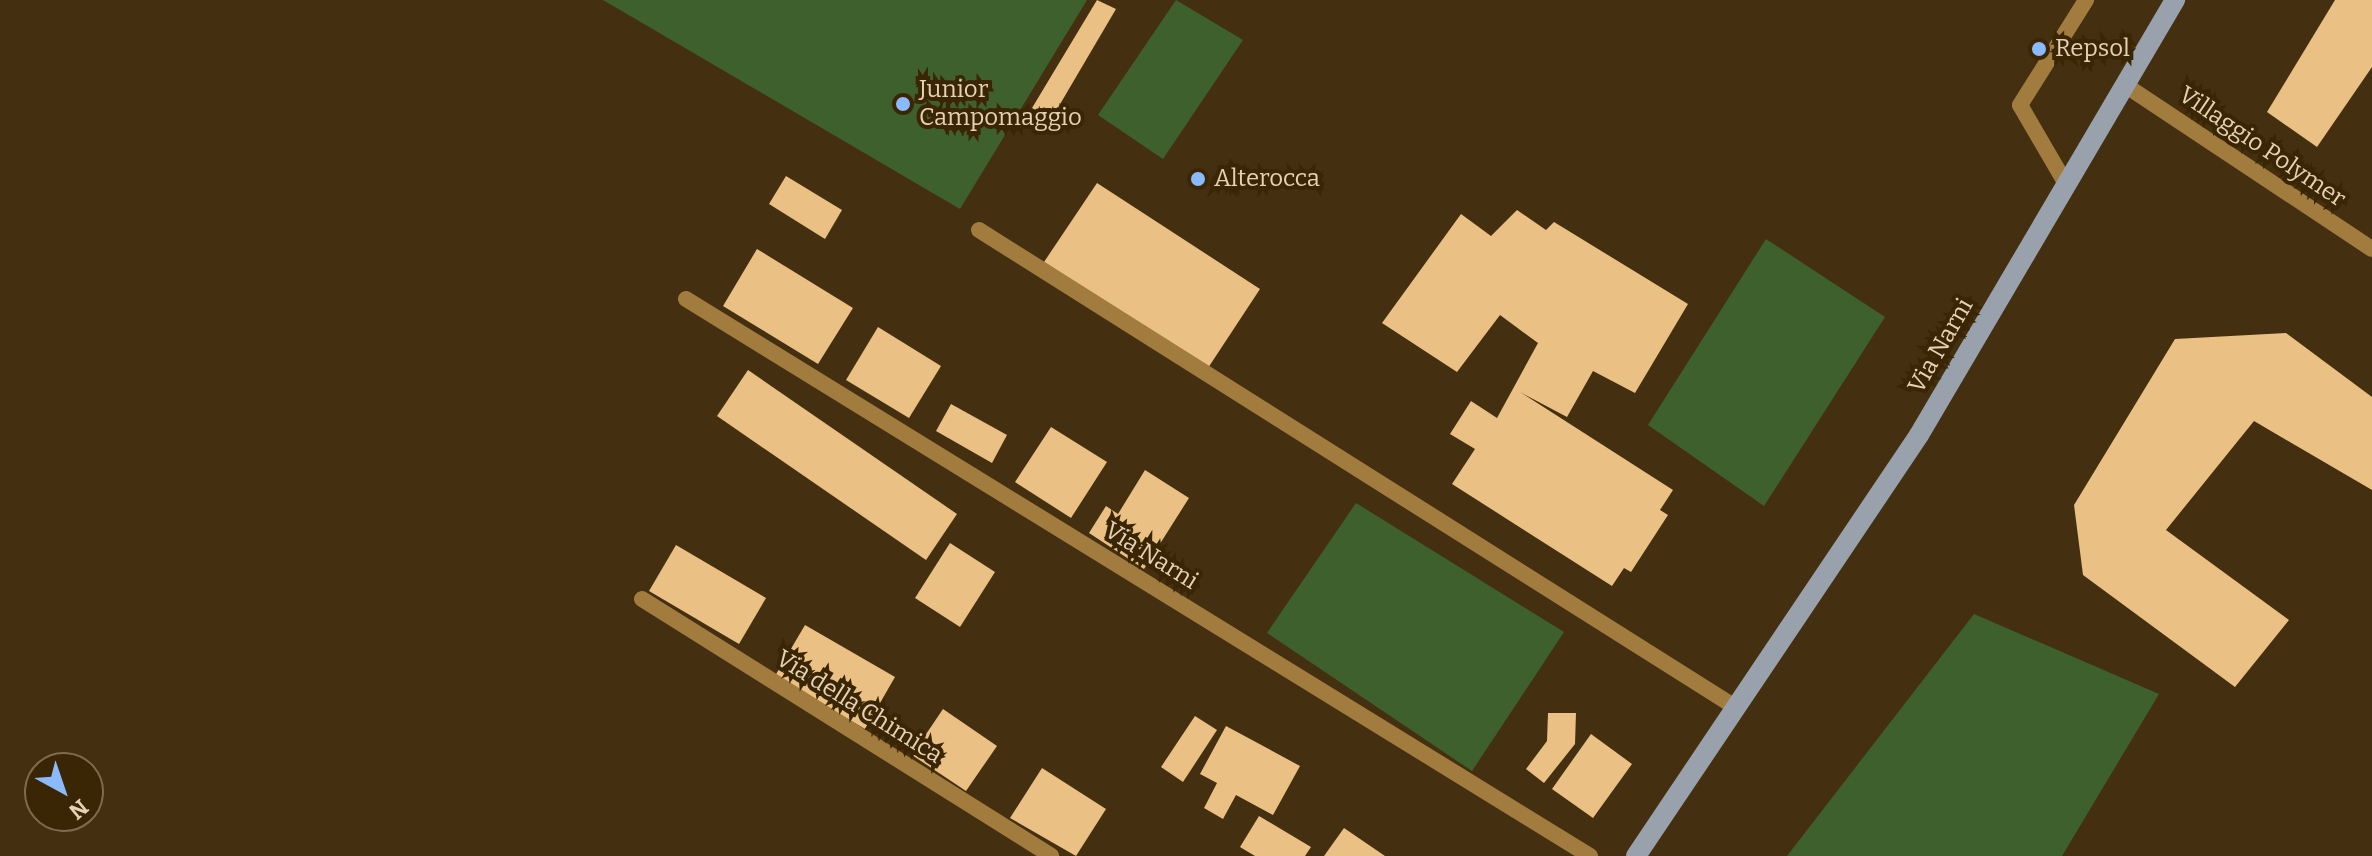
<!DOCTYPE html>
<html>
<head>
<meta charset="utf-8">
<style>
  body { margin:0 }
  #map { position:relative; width:2372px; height:856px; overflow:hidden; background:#443010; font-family:Bitter,serif }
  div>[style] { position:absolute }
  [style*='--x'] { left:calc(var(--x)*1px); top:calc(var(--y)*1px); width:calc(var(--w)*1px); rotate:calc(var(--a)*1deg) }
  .green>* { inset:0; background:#3e602d }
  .building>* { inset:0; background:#eac084 }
  .service>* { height:16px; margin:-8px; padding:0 8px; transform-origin:8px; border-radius:8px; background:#a27b3f }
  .minor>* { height:16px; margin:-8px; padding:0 8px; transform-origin:8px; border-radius:8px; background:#a27b3f }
  .primary>* { height:20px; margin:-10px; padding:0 10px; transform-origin:10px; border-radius:10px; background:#99a2ac }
  .dots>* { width:22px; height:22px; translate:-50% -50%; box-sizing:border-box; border:4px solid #3a2605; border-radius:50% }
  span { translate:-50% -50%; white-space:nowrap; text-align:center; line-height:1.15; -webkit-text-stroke:8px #3a2605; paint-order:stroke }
  .poi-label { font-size:24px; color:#e6d1b4 }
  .left { translate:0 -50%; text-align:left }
  .street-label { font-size:24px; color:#e6d1b4 }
  .north { position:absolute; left:24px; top:752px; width:80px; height:80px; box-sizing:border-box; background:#3a2605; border:2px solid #7f6a4b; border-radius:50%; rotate:140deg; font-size:22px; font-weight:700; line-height:32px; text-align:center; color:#e6d1b4 }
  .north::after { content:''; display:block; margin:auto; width:28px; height:36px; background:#8abafc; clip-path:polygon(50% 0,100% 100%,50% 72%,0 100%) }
</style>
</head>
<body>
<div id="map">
  <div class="green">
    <i style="clip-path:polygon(603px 0,1087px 0,960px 209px)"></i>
    <i style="clip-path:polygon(1176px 0,1243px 40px,1163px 159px,1098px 115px)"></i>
    <i style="clip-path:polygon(1766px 239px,1885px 317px,1764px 506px,1648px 425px)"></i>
    <i style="clip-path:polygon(1356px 503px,1564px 632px,1472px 771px,1267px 633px)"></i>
    <i style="clip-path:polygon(1974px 614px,2159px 694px,2062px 856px,1787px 856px)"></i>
  </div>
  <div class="building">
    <i style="clip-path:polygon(1097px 0,1116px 9px,1056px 111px,1050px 108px,1045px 115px,1032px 108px)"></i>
    <i style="clip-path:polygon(2335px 0,2372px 0,2372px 67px,2317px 147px,2267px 112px)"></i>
    <i style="clip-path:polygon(786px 176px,842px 210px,825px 239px,769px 204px)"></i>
    <i style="clip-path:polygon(1097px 183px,1260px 289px,1208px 368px,1044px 262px)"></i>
    <i style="clip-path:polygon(1517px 210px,1546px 230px,1554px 222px,1688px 304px,1635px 393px,1593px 371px,1567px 417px,1520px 392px,1673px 490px,1660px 510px,1668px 515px,1631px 572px,1624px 568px,1612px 586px,1452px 484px,1475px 449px,1450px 434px,1471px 401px,1497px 418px,1538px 343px,1500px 315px,1457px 372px,1382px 323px,1461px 214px,1491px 236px)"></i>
    <i style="clip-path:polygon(757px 249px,853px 308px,818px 364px,723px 306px)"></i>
    <i style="clip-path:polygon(878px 327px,941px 366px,909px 418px,846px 380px)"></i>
    <i style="clip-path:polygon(2286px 333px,2372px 397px,2372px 490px,2254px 421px,2166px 530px,2289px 620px,2235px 687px,2083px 575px,2074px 505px,2175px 339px)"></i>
    <i style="clip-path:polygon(748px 370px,957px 514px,926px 560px,717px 416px)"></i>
    <i style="clip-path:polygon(951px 404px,1007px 435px,992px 463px,936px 431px)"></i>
    <i style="clip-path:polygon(1051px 427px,1107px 462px,1071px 518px,1015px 482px)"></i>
    <i style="clip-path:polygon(1145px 470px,1189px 498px,1144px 569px,1089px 533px,1106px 506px,1118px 514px)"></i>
    <i style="clip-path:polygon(950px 543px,995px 572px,960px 627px,915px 598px)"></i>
    <i style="clip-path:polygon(676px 545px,766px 598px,739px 644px,649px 591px)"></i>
    <i style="clip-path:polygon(805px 625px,895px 677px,865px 729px,775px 676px)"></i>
    <i style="clip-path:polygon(943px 709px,997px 746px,966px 791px,912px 755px)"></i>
    <i style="clip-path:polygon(1548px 713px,1576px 713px,1575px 744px,1544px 783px,1526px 769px,1547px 741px)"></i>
    <i style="clip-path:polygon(1195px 716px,1217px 730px,1183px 782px,1161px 767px)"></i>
    <i style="clip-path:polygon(1226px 726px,1300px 766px,1273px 815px,1236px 795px,1223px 819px,1204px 808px,1217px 783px,1200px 774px)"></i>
    <i style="clip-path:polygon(1591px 734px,1632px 764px,1593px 818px,1552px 789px)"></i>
    <i style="clip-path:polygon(1042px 768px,1106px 809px,1076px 856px,1010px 818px)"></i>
    <i style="clip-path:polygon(1259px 816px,1311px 847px,1305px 856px,1255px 856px,1240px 847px)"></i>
    <i style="clip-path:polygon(1344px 828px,1385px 856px,1324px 856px)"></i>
  </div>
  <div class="service">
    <i style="--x:2066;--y:184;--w:91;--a:-120.2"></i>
    <i style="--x:2020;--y:105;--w:124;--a:-57.8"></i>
  </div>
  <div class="minor">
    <i style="--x:2125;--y:85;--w:296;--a:33.6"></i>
    <i style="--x:979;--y:230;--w:894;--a:32.25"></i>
    <i style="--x:686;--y:299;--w:1062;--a:31.64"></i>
    <i style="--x:642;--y:599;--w:483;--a:32.1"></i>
  </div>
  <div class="primary">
    <i style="--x:1636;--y:856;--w:507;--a:-56.09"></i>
    <i style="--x:1919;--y:435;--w:505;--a:-59.52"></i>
  </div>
  <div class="dots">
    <i style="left:2039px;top:49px;background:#8abafc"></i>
    <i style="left:903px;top:104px;background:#8abafc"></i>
    <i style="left:1198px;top:179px;background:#8abafc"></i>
  </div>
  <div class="poi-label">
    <span class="left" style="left:2055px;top:49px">Repsol</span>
    <span class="left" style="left:919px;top:104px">Junior<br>Campomaggio</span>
    <span class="left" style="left:1214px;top:179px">Alterocca</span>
  </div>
  <div class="street-label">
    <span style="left:2262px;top:147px;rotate:34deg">Villaggio Polymer</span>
    <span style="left:1941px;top:346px;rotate:-60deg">Via Narni</span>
    <span style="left:1151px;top:556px;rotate:32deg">Via Narni</span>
    <span style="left:859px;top:707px;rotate:32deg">Via della Chimica</span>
  </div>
  <div class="north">N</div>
</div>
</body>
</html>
